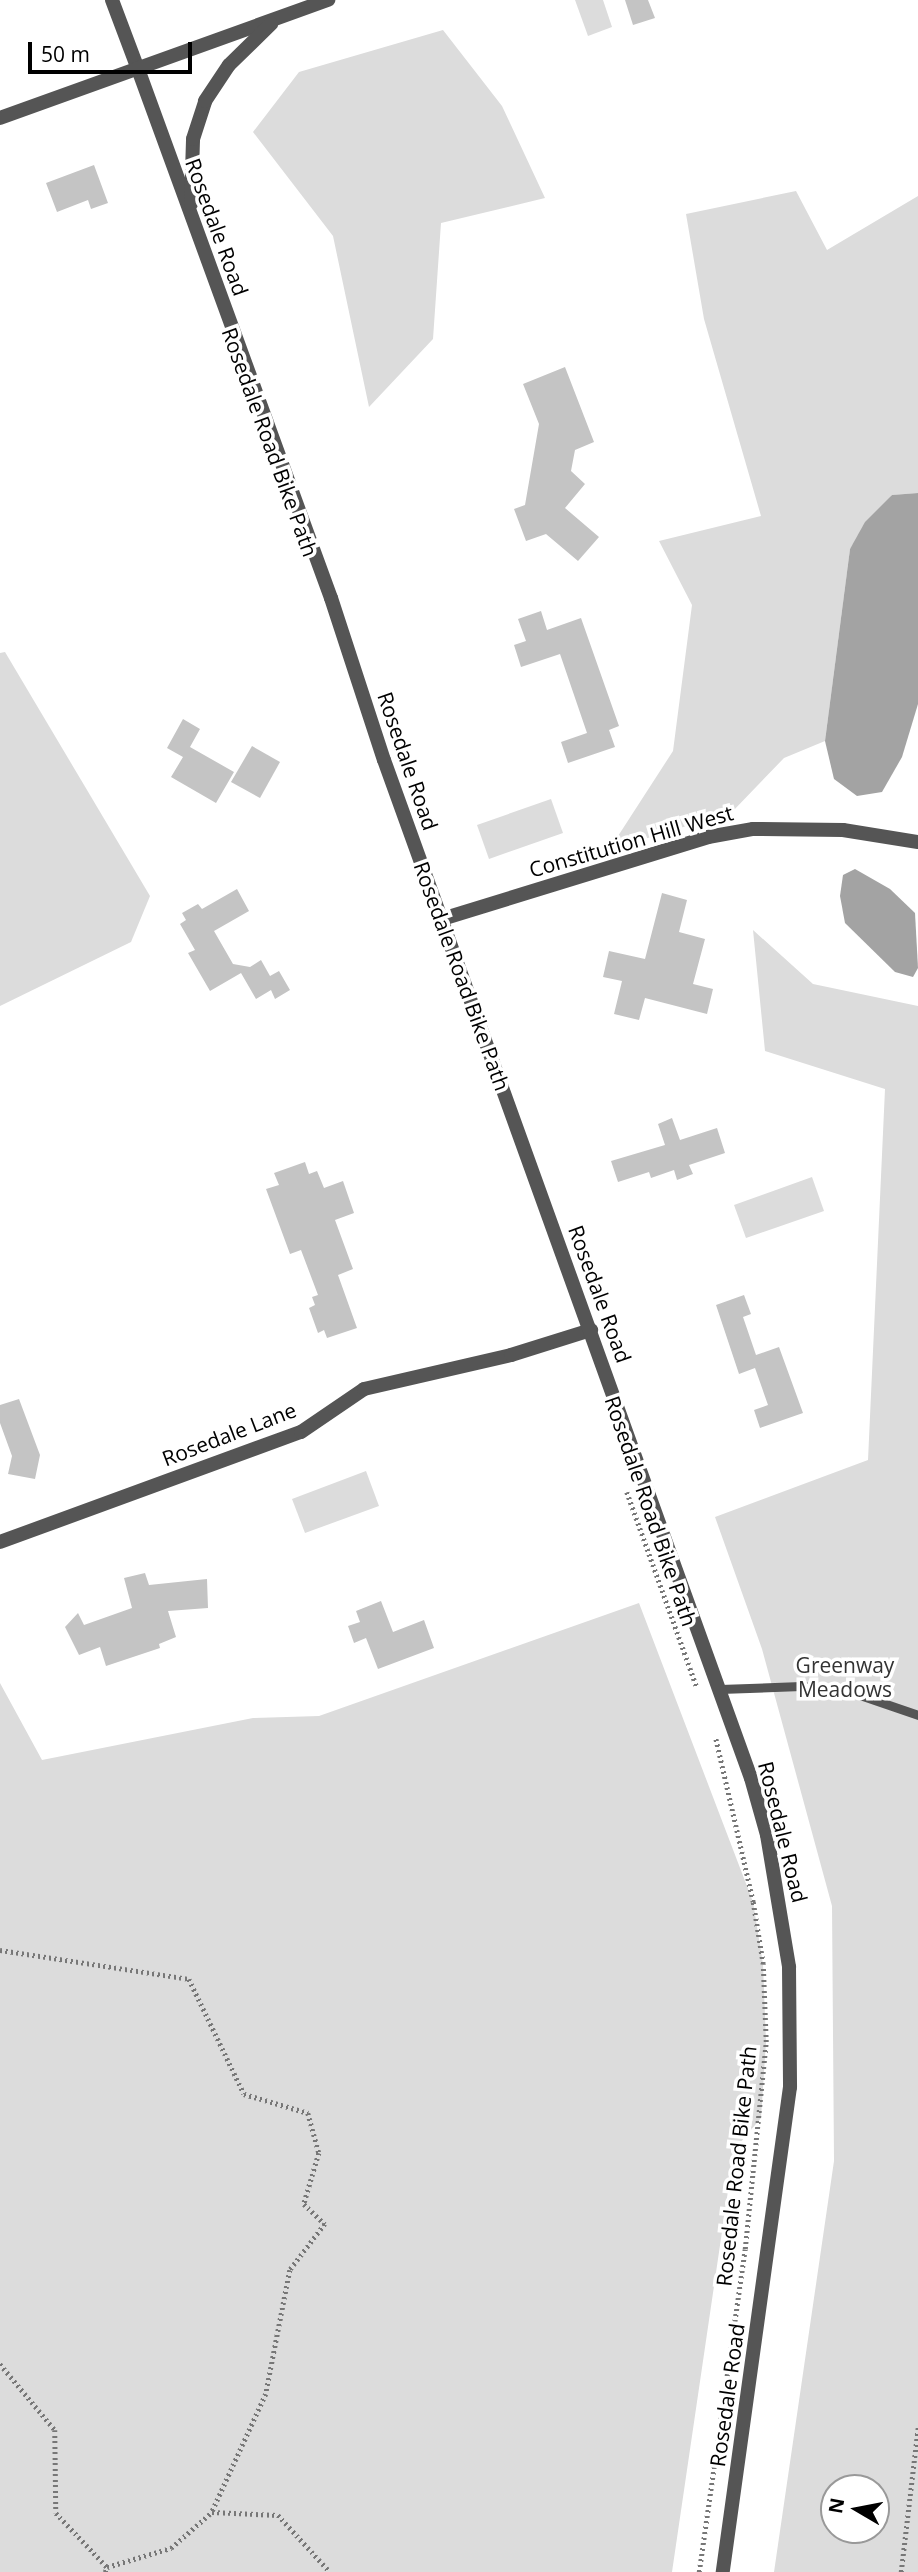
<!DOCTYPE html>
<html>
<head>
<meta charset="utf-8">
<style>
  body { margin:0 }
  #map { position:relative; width:918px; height:2572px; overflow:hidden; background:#fff; font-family:"Open Sans",sans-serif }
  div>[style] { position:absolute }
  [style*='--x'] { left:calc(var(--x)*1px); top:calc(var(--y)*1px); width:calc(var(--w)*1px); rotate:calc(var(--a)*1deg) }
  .green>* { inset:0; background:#dcdcdc }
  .water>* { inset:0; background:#a3a3a3 }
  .building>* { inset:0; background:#c4c4c4 }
  .path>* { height:4.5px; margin-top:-2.25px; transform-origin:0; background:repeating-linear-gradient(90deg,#777 0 2px,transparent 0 5.5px) }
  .service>* { height:9px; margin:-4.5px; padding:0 4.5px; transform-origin:4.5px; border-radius:4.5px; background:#555 }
  .minor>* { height:14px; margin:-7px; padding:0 7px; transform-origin:7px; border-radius:7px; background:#555 }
  .tertiary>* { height:14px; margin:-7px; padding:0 7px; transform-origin:7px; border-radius:7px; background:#555 }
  span { translate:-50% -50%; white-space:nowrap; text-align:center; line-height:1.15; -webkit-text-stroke:7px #fff; paint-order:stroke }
  .street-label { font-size:21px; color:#000 }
  .park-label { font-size:21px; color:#333 }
  .north { position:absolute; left:820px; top:2474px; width:70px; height:70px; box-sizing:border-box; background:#fff; border:2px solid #999; border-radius:50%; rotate:280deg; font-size:19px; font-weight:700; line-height:28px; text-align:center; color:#000 }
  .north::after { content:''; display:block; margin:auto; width:24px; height:32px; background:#000; clip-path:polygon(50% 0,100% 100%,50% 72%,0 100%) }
  .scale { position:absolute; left:28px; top:42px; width:164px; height:32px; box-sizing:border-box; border:4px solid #000; border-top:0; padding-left:9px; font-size:21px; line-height:24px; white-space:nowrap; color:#000; -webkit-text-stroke:5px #fff; paint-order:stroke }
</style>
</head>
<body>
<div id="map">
  <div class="green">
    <i style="clip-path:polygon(575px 0,603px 0,612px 27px,588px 36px)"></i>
    <i style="clip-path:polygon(443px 30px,502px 106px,545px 198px,441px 223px,433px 339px,369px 407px,333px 236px,253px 132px,299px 72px)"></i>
    <i style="clip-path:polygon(796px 191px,827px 250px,918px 196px,918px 493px,892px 495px,850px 549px,825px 741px,784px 758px,732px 812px,609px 850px,673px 751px,692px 605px,659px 541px,761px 516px,704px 319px,686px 214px)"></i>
    <i style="clip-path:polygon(5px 652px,150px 896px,131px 942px,0 1006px,0 653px)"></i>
    <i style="clip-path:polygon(551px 799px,563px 833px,489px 859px,477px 825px)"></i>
    <i style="clip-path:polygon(evenodd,753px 930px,813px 984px,918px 1006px,918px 2572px,774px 2572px,834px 2161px,832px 1906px,762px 1649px,715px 1517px,868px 1460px,885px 1089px,765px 1051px,753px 930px,834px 2488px,876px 2488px,876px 2530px,834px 2530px,834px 2488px)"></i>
    <i style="clip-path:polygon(812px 1177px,824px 1211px,746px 1238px,734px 1205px)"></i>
    <i style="clip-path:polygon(366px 1471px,379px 1506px,305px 1533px,292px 1499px)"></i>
    <i style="clip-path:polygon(639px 1603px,753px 1902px,763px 1964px,766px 2042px,761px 2118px,734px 2150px,672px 2572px,0 2572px,0 1683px,42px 1760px,253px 1718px,319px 1716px)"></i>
  </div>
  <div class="water">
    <i style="clip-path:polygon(918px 493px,918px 704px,902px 757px,882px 792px,857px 796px,834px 779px,825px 741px,850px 549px,865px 522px,892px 495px)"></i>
    <i style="clip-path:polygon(855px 869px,890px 889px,915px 913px,918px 968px,913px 977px,895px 972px,845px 923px,840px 896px,843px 875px)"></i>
  </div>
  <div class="building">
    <i style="clip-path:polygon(625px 0,648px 0,655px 18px,633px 25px)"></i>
    <i style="clip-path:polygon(94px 165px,108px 203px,91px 209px,88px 200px,57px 212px,46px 183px)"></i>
    <i style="clip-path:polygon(565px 367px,594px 442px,575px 450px,571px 471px,585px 484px,565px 508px,599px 537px,578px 561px,546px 534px,526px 541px,514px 509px,525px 505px,539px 424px,523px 384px)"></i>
    <i style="clip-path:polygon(541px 611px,547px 630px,581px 618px,619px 726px,609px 730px,615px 747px,568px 763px,561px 742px,587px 733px,560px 654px,521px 667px,514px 645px,526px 641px,518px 619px)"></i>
    <i style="clip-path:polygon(183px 719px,200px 729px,190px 747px,234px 772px,216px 803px,171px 777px,183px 757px,167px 748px)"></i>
    <i style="clip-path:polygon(252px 746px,280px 762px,260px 798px,231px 782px)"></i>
    <i style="clip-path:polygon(237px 889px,249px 911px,214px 931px,233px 964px,250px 967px,261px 960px,270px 976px,279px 971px,290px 990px,275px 999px,271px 990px,256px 999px,241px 973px,210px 991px,188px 953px,195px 950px,180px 924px,186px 920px,182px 913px,198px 904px,202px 909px)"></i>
    <i style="clip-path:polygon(662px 893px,687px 900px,679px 932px,705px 939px,693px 984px,713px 989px,707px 1014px,645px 998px,639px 1020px,614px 1014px,622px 981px,603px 977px,609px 951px,645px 959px)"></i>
    <i style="clip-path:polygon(672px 1118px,680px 1140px,717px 1128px,725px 1153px,689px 1165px,693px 1174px,677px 1180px,674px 1170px,651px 1178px,649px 1172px,618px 1182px,611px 1161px,665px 1145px,658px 1124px)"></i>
    <i style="clip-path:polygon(305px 1162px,309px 1174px,317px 1171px,324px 1188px,343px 1181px,354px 1213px,335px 1220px,353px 1269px,338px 1275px,357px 1328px,327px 1338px,324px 1330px,318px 1333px,309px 1308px,315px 1305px,312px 1297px,318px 1295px,301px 1250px,290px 1254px,266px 1189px,279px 1185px,274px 1173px)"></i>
    <i style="clip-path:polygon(744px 1295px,751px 1314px,743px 1317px,756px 1355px,779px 1347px,803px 1413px,760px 1428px,754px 1410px,768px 1405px,755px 1368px,739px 1374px,716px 1305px)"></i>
    <i style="clip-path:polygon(19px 1399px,40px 1455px,35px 1479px,8px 1474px,12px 1456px,0 1423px,0 1405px)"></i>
    <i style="clip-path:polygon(145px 1573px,149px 1585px,207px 1579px,208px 1608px,168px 1611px,176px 1637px,159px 1644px,160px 1648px,106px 1666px,100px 1647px,79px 1655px,65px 1627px,78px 1613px,84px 1625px,132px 1608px,124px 1578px)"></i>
    <i style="clip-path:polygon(381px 1601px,393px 1632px,424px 1620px,434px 1648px,378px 1669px,366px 1638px,354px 1643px,348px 1626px,360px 1622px,356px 1611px)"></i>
  </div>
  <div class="path">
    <i style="--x:627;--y:1492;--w:208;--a:70.3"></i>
    <i style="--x:0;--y:1950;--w:191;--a:8.7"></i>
    <i style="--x:189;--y:1979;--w:127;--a:64.4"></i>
    <i style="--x:244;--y:2094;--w:67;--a:16.5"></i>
    <i style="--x:308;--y:2113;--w:41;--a:74.6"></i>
    <i style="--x:319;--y:2153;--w:53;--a:106.4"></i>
    <i style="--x:304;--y:2204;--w:29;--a:44"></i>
    <i style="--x:325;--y:2224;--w:58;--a:127.3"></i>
    <i style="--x:290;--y:2270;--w:126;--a:101"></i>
    <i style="--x:266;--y:2394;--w:130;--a:114.6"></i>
    <i style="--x:212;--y:2512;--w:66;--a:2.6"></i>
    <i style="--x:278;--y:2515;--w:77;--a:47.6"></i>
    <i style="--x:0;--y:2364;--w:86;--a:50.2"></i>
    <i style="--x:55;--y:2430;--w:83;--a:89.3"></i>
    <i style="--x:56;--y:2513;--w:74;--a:46.6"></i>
    <i style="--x:105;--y:2572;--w:5;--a:-68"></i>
    <i style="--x:107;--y:2567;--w:67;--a:-16.5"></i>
    <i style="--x:171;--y:2548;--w:55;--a:-41.3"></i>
    <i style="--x:699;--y:2572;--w:326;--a:-81.9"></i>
    <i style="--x:745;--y:2249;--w:208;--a:-84.2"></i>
    <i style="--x:766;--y:2042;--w:78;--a:-92.2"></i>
    <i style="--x:763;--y:1964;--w:63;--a:-99.2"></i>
    <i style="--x:753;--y:1902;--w:170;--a:-102.9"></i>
    <i style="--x:901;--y:2572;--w:146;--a:-83.3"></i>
  </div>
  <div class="service">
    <i style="--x:720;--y:1689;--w:81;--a:-2.1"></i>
    <i style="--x:801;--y:1686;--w:50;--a:6.8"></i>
    <i style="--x:851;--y:1692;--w:71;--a:18.9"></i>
  </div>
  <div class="minor">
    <i style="--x:112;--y:0;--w:74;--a:69.4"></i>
    <i style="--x:442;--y:919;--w:278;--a:-17.1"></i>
    <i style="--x:708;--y:837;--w:46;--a:-10.1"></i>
    <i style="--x:753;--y:829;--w:90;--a:0.6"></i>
    <i style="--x:843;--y:830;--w:76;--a:9.1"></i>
    <i style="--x:0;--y:1542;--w:320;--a:-20.1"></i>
    <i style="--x:301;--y:1432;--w:76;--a:-34.3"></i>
    <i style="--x:364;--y:1389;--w:151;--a:-13"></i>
    <i style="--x:511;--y:1355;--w:84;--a:-17.4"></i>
  </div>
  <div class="tertiary">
    <i style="--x:138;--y:69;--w:563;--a:69.96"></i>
    <i style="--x:331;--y:598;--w:170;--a:71.9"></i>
    <i style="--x:384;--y:760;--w:1082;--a:70.18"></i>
    <i style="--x:751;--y:1778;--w:59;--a:74.3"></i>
    <i style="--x:767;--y:1835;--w:134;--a:80.5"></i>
    <i style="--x:789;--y:1967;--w:120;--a:89.5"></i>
    <i style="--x:790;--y:2087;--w:490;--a:97.9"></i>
    <i style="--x:0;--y:118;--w:349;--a:-19.8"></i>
    <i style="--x:191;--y:204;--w:65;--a:-88.2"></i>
    <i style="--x:193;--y:139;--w:40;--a:-72"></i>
    <i style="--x:205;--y:101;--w:43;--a:-56.3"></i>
    <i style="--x:229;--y:65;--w:59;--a:-44.3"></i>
  </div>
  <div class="street-label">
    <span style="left:217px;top:227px;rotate:70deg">Rosedale Road</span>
    <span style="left:270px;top:442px;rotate:70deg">Rosedale Road Bike Path</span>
    <span style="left:408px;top:761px;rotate:71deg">Rosedale Road</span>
    <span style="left:631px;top:841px;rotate:-16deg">Constitution Hill West</span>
    <span style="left:462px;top:976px;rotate:70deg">Rosedale Road Bike Path</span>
    <span style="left:600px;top:1294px;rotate:70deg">Rosedale Road</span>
    <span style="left:229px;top:1434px;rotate:-21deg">Rosedale Lane</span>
    <span style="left:651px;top:1511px;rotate:71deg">Rosedale Road Bike Path</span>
    <span style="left:783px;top:1832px;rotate:76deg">Rosedale Road</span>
    <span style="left:736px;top:2166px;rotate:-84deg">Rosedale Road Bike Path</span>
    <span style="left:727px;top:2395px;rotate:-82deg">Rosedale Road</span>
  </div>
  <div class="park-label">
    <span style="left:845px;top:1677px">Greenway<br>Meadows</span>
  </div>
  <div class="north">N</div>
  <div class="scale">50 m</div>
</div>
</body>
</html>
